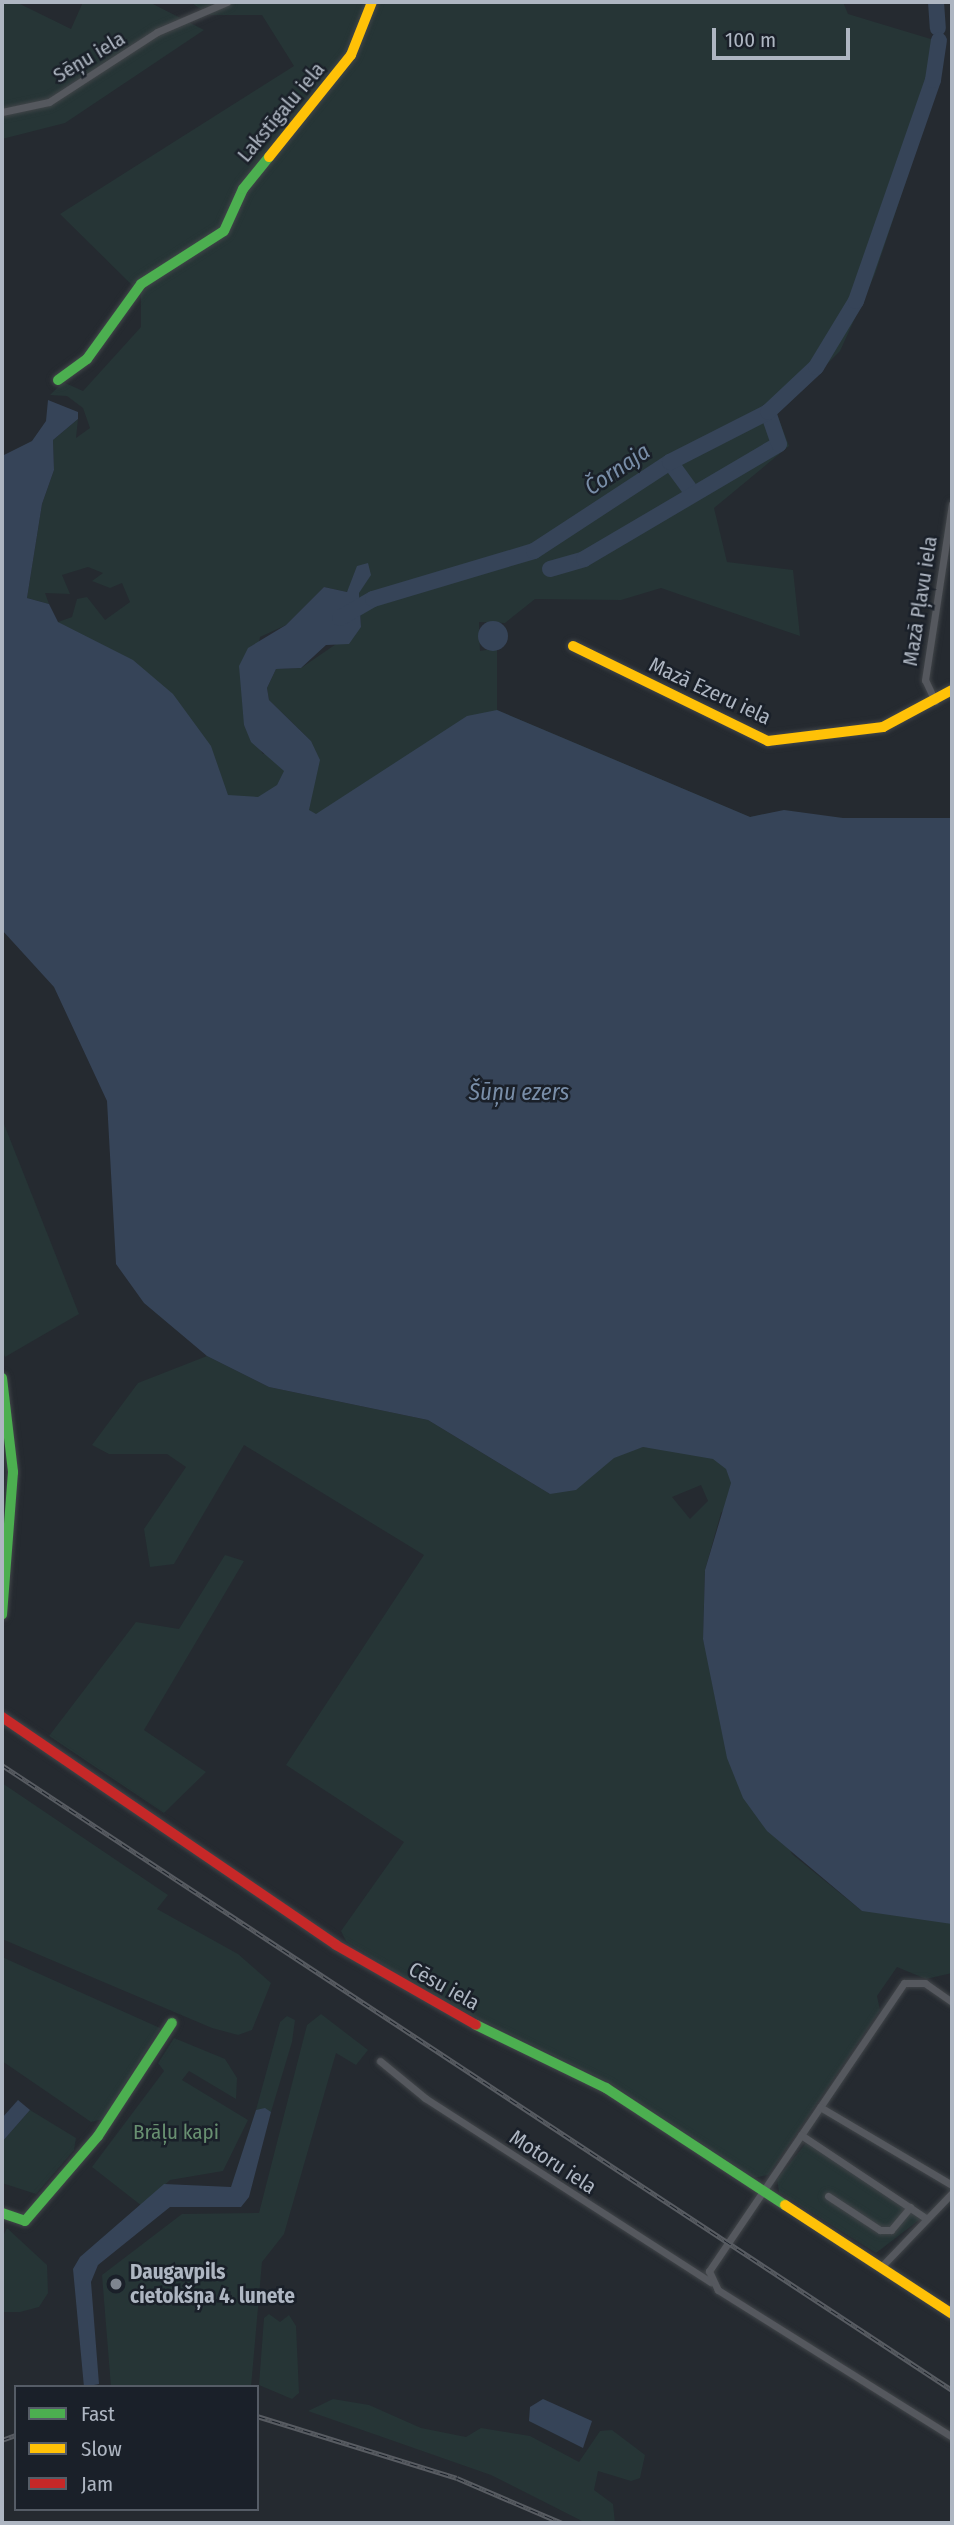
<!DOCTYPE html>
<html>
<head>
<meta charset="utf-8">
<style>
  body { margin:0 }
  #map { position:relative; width:954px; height:2525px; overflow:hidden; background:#252a30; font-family:"Fira Sans Condensed",sans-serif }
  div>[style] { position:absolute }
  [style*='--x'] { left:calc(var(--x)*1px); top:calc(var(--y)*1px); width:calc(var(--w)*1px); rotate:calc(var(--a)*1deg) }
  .green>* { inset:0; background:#263536 }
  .water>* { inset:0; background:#364458 }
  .round { border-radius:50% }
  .river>* { height:16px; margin:-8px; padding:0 8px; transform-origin:8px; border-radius:8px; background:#364458 }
  .roads { filter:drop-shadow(0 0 2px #414549) drop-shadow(0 0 2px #414549) }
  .street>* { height:7px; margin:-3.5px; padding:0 3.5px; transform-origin:3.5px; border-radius:3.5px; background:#55585e }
  .fast>* { height:10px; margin:-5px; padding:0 5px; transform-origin:5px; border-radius:5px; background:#4caf50 }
  .slow>* { height:10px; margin:-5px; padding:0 5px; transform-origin:5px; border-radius:5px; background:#ffc107 }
  .jam>* { height:10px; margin:-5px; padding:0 5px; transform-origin:5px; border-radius:5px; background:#c62828 }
  .rail>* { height:5px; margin-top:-2.5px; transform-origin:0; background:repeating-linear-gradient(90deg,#1a2029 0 8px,#585c62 0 16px); box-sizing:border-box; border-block:2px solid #585c62 }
  .dots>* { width:19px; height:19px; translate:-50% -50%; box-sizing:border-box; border:4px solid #1a2029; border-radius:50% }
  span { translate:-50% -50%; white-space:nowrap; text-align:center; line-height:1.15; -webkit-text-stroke:5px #1a2029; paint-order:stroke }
  .street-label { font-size:21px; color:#aeb6c2 }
  .park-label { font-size:21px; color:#689071 }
  .poi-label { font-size:21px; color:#aeb6c2; font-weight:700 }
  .left { translate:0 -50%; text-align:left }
  .water-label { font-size:23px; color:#798ea8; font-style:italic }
  .frame { position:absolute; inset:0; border:4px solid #aeb6c2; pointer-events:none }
  .legend { position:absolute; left:14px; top:2385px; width:245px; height:126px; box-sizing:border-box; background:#1a2029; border:2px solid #555c66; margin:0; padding:9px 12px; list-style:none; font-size:21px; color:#aeb6c2 }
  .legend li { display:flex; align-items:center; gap:14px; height:35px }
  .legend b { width:35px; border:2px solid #555c66 }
  .scale { position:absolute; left:712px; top:28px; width:138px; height:32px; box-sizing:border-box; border:4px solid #aeb6c2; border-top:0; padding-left:9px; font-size:21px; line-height:24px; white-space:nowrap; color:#aeb6c2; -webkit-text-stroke:5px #1a2029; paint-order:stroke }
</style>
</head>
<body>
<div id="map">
  <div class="green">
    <i style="clip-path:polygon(2px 2px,16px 2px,71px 29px,83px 2px,149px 2px,204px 30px,65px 123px,2px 139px)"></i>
    <i style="clip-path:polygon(evenodd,190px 2px,843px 2px,848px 14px,944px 43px,940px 79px,875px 274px,840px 351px,777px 414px,789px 446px,714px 508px,727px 562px,793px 570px,800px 636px,661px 588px,621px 600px,535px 599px,505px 623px,479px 622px,480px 651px,497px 648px,497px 710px,750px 817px,776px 812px,763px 840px,347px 832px,223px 807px,58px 622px,72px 617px,77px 599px,87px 597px,105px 620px,130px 602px,122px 583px,110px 588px,92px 581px,103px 573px,88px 567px,62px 575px,70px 594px,45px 593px,49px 604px,27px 598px,42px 504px,54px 470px,53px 440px,78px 419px,76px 438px,90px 428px,83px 408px,67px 396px,50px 395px,63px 382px,83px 391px,141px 327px,141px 294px,60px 214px,294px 66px,262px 15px,210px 15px,190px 2px,357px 576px,368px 579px,359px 592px,361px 627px,301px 668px,276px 669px,267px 688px,269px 700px,311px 741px,263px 754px,244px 725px,260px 637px,286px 625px,324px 587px,347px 592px,357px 576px)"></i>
    <i style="clip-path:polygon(2px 1119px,79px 1314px,5px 1357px,2px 1350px)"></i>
    <i style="clip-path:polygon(evenodd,207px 1356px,269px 1387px,428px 1420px,550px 1494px,583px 1465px,643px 1447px,720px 1452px,736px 1495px,721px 1513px,705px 1570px,703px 1639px,719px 1697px,792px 1854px,862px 1911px,952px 1907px,952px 1973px,926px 1979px,897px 1967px,877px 1996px,880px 2010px,768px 2175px,754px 2178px,610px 2083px,442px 2001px,346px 1941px,341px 1931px,404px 1842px,286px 1765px,424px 1555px,244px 1445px,174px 1564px,150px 1567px,144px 1529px,186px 1467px,167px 1454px,109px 1454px,92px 1445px,138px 1383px,207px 1356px,701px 1485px,708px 1501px,690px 1519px,672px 1497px,701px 1485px)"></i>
    <i style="clip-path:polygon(225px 1555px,244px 1561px,144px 1730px,206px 1772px,164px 1813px,49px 1736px,136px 1622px,179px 1629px)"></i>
    <i style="clip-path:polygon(2px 1783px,168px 1895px,157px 1909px,238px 1954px,271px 1983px,252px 2030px,238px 2035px,212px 2028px,2px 1939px)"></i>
    <i style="clip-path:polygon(2px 1957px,160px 2028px,103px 2119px,91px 2122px,2px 2061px)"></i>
    <i style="clip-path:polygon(321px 2014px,368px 2050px,356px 2065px,336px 2053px,284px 2234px,262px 2262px,251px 2387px,111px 2387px,102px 2275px,182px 2214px,259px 2213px,307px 2025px)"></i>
    <i style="clip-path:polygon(287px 2016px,295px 2020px,292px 2042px,271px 2112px,256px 2110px,280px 2022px)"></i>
    <i style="clip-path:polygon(174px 2038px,225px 2059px,237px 2078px,236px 2099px,189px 2071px,182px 2080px,248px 2120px,223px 2171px,170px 2180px,142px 2206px,92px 2167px,164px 2071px,158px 2063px)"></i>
    <i style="clip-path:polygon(30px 2110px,76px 2138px,74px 2150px,36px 2194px,2px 2183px,2px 2142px)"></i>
    <i style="clip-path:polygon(807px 2142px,919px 2217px,919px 2220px,876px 2253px,779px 2192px,777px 2179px)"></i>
    <i style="clip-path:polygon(7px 2228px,47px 2265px,48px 2293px,39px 2307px,20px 2312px,2px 2312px,2px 2238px)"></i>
    <i style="clip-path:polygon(269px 2314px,280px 2322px,289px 2315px,296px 2326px,299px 2393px,292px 2399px,259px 2385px,264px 2318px)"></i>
    <i style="clip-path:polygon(333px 2399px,369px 2405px,421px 2428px,466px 2437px,481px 2428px,530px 2436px,579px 2462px,600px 2431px,612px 2430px,645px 2455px,640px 2478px,631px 2481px,598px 2471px,594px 2490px,613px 2504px,615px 2523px,586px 2523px,491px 2475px,308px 2411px)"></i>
  </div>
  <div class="water">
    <i style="clip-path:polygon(48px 400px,78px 412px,78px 419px,53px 440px,54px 470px,42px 504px,27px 598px,49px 604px,58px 622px,133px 660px,173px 694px,211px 746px,228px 795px,258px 797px,277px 785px,284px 771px,251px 742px,244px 725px,239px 666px,248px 648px,286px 625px,324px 587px,347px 592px,357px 566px,368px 563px,371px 575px,359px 593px,361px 627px,349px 644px,326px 645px,301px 668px,276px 669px,267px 688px,269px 700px,311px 741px,320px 760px,309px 810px,316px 814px,467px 716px,497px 710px,750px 817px,784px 810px,843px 818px,952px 818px,952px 1924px,862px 1911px,767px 1831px,743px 1798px,727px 1758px,703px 1639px,705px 1570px,731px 1483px,726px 1469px,713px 1459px,643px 1447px,614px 1458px,576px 1490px,550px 1494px,428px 1420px,269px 1387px,207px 1356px,144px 1303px,116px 1264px,107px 1101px,54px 987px,2px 930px,2px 456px,32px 441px,46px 421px)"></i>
    <i class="round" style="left:478px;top:621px;width:30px;height:30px"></i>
    <i style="clip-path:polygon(18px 2100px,30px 2110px,2px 2142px,2px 2118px)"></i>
    <i style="clip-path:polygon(265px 2108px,271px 2112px,249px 2197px,241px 2207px,170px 2207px,98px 2265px,91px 2282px,99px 2384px,84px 2387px,73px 2269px,80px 2257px,164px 2184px,231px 2187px,256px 2110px)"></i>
    <i style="clip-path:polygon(543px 2399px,592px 2421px,583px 2448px,529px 2421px,530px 2407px)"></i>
  </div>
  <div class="river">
    <i style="--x:936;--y:2;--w:26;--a:86"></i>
    <i style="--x:670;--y:462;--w:36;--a:54"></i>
    <i style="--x:550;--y:569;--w:35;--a:-16"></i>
    <i style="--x:584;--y:559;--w:226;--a:-30.5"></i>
    <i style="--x:779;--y:444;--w:34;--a:-109"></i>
    <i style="--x:340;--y:618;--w:38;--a:-30"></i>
    <i style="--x:373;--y:599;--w:168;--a:-16.6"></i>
    <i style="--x:534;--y:551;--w:163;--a:-33.2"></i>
    <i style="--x:670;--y:462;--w:110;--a:-27"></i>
    <i style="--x:768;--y:412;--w:66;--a:-43.2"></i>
    <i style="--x:816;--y:367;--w:77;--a:-58.8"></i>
    <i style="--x:856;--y:301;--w:234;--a:-70.8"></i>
    <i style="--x:933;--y:80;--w:40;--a:-81.5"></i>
  </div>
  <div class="roads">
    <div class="street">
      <i style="--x:2;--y:112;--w:48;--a:-12"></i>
      <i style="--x:49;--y:102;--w:129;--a:-32.9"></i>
      <i style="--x:157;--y:32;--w:76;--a:-23.2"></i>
      <i style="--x:935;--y:701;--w:23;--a:-115"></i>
      <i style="--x:925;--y:680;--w:178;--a:-81.3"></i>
      <i style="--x:952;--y:2002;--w:33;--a:-145"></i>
      <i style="--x:925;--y:1983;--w:21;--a:180"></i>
      <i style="--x:904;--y:1983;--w:348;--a:124.1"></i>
      <i style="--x:709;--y:2271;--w:21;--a:65"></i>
      <i style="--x:718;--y:2290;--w:276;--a:32.1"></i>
      <i style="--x:380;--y:2061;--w:58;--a:39.4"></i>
      <i style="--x:425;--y:2098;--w:340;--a:32.8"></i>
      <i style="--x:820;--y:2107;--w:153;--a:30.6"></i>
      <i style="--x:801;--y:2135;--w:151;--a:33.7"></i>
      <i style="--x:828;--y:2196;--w:62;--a:33.2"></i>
      <i style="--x:880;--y:2230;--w:11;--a:0"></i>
      <i style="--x:891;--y:2230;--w:30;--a:-50"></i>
      <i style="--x:881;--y:2267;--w:103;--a:-46.2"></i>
    </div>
    <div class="fast">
      <i style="--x:58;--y:380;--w:36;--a:-36"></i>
      <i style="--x:87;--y:359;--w:92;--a:-54.2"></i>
      <i style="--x:141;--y:284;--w:98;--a:-32.6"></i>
      <i style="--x:224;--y:231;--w:46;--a:-65.7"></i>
      <i style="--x:243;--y:189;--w:41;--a:-50.9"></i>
      <i style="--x:2;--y:1378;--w:95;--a:83.3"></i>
      <i style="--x:13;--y:1472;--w:143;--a:94.4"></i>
      <i style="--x:476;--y:2025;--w:144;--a:25.9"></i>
      <i style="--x:606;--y:2088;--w:214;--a:33.2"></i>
      <i style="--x:2;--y:2213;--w:24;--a:19"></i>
      <i style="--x:25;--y:2221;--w:112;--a:-49.3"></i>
      <i style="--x:98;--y:2136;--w:135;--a:-56.8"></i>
    </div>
    <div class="slow">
      <i style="--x:269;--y:157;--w:131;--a:-51.2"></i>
      <i style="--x:351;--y:55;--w:57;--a:-68.4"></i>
      <i style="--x:573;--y:646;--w:217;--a:26"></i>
      <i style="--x:768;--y:741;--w:116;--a:-6.9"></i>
      <i style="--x:883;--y:727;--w:78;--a:-28.2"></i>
      <i style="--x:785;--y:2205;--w:199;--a:33.1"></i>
    </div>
    <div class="jam">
      <i style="--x:2;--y:1717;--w:404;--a:34.3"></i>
      <i style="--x:336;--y:1945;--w:161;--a:29.7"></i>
    </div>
  </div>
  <div class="rail">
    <i style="--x:2;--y:1765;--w:1137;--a:33.34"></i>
    <i style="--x:257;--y:2416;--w:209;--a:17.2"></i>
    <i style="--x:457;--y:2478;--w:114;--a:23.2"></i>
    <i style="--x:2;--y:2440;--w:15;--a:-20"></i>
  </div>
  <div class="dots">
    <i style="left:116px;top:2284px;background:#7e858f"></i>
  </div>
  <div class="street-label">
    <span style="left:89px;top:57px;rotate:-31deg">Sēņu iela</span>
    <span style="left:281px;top:112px;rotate:-50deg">Lakstīgalu iela</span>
    <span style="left:920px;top:601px;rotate:-81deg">Mazā Pļavu iela</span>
    <span style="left:710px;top:691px;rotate:25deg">Mazā Ezeru iela</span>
    <span style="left:444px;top:1986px;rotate:29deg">Cēsu iela</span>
    <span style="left:553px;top:2162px;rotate:33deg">Motoru iela</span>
  </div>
  <div class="park-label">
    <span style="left:176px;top:2132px">Brāļu kapi</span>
  </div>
  <div class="poi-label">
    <span class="left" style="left:130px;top:2284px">Daugavpils<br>cietokšņa 4. lunete</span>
  </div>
  <div class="water-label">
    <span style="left:617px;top:469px;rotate:-34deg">Čornaja</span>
    <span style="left:519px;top:1092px">Šūņu ezers</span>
  </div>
  <div class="frame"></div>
  <ul class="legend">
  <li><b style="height:9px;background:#4caf50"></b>Fast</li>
  <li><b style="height:9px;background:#ffc107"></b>Slow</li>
  <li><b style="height:9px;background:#c62828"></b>Jam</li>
  </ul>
  <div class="scale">100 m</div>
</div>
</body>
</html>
